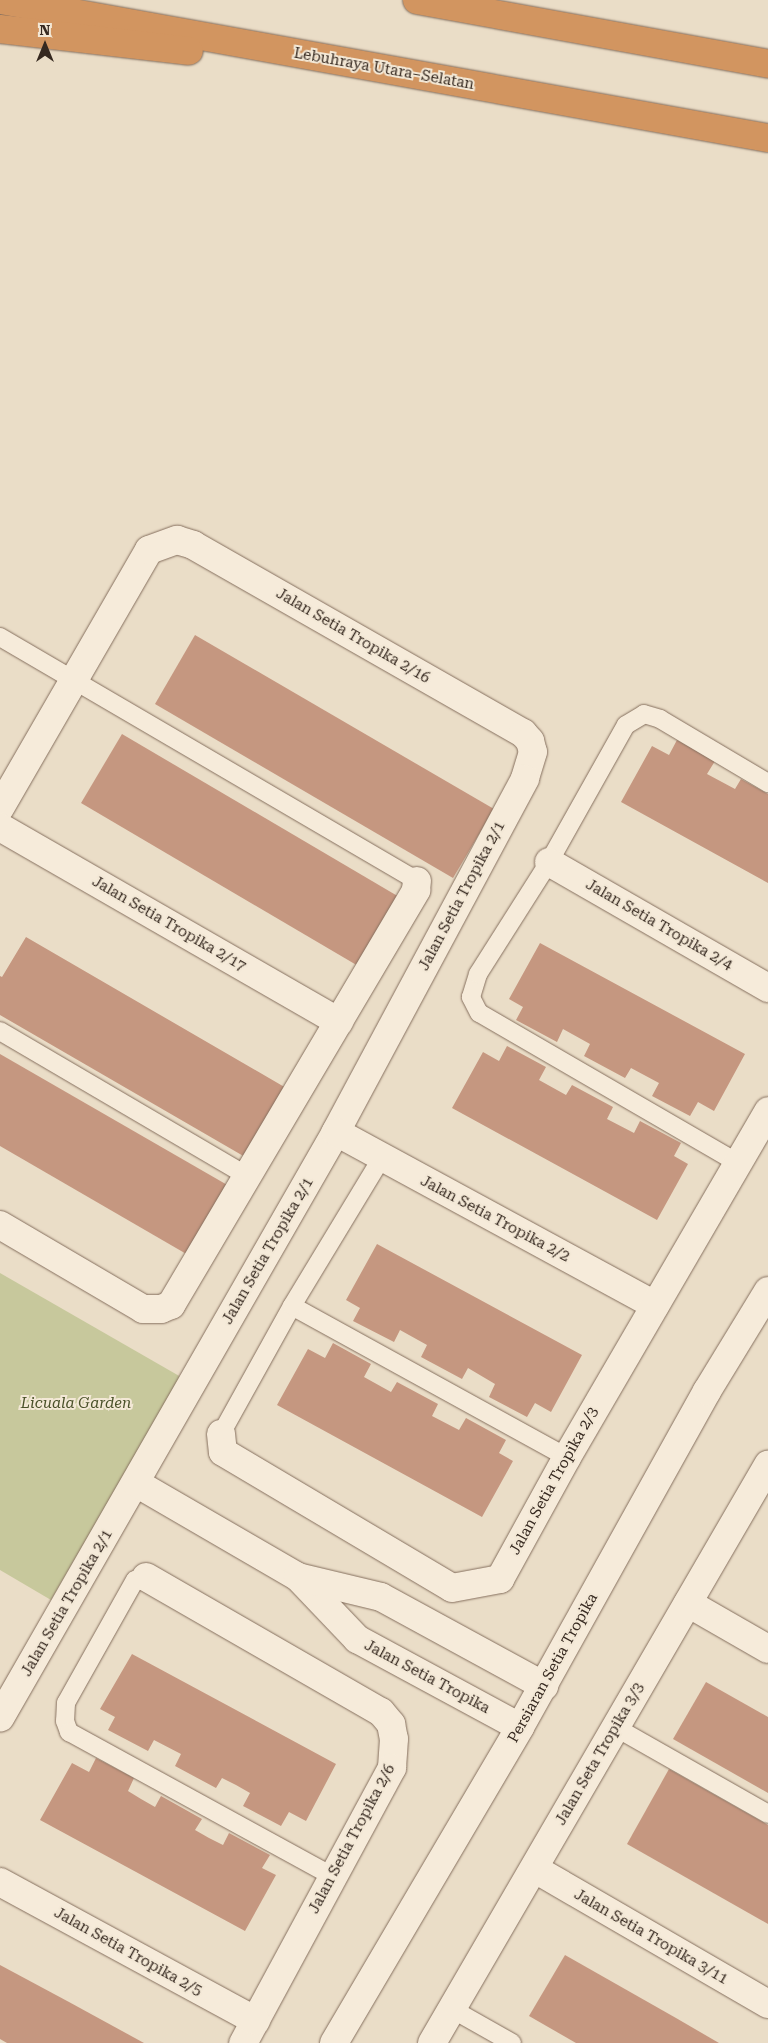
<!DOCTYPE html>
<html>
<head>
<meta charset="utf-8">
<style>
  body { margin:0 }
  #map { position:relative; width:768px; height:2043px; overflow:hidden; background:#eaddc7; font-family:"Roboto Serif",serif }
  div>[style] { position:absolute }
  [style*='--x'] { left:calc(var(--x)*1px); top:calc(var(--y)*1px); width:calc(var(--w)*1px); rotate:calc(var(--a)*1deg) }
  .green>* { inset:0; background:#c7c89c }
  .building>* { inset:0; background:#c59780 }
  .roads { filter:drop-shadow(0 0 1px #856f5e) drop-shadow(0 0 1px #856f5e) }
  .service>* { height:18px; margin:-9px; padding:0 9px; transform-origin:9px; border-radius:9px; background:#f6ebda }
  .minor>* { height:28px; margin:-14px; padding:0 14px; transform-origin:14px; border-radius:14px; background:#f6ebda }
  .tertiary>* { height:28px; margin:-14px; padding:0 14px; transform-origin:14px; border-radius:14px; background:#f6ebda }
  .motorway>* { height:28px; margin:-14px; padding:0 14px; transform-origin:14px; border-radius:14px; background:#d29560 }
  span { translate:-50% -50%; white-space:nowrap; text-align:center; line-height:1.15; -webkit-text-stroke:4px #f3e8d6; paint-order:stroke }
  .street-label { font-size:15px; color:#362920 }
  .park-label { font-size:15px; color:#4a5129; font-style:italic }
  .north { position:absolute; left:20px; top:20px; width:50px; height:50px; -webkit-text-stroke:4px #f3e8d6; paint-order:stroke; rotate:0deg; font-size:14px; font-weight:700; line-height:20px; text-align:center; color:#362920 }
  .north::after { content:''; display:block; margin:auto; width:18px; height:22px; background:#362920; clip-path:polygon(50% 0,100% 100%,50% 72%,0 100%) }
</style>
</head>
<body>
<div id="map">
  <div class="green">
    <i style="clip-path:polygon(0 1273px,181px 1377px,51px 1600px,0 1570px)"></i>
  </div>
  <div class="building">
    <i style="clip-path:polygon(195px 635px,494px 809px,453px 878px,155px 704px)"></i>
    <i style="clip-path:polygon(122px 734px,406px 901px,365px 970px,81px 803px)"></i>
    <i style="clip-path:polygon(677px 740px,715px 761px,707px 774px,735px 789px,741px 779px,768px 794px,768px 883px,621px 802px,652px 746px,669px 755px)"></i>
    <i style="clip-path:polygon(26px 937px,293px 1092px,252px 1161px,0 1015px,0 976px,2px 977px)"></i>
    <i style="clip-path:polygon(540px 943px,745px 1054px,714px 1111px,698px 1102px,690px 1116px,652px 1096px,659px 1083px,631px 1068px,625px 1078px,584px 1056px,590px 1044px,563px 1029px,557px 1042px,516px 1020px,523px 1007px,509px 999px)"></i>
    <i style="clip-path:polygon(507px 1046px,546px 1067px,539px 1080px,566px 1095px,572px 1085px,613px 1107px,607px 1119px,634px 1133px,640px 1121px,681px 1143px,674px 1156px,688px 1164px,657px 1220px,452px 1108px,483px 1052px,499px 1061px)"></i>
    <i style="clip-path:polygon(0 1054px,236px 1190px,195px 1259px,0 1146px)"></i>
    <i style="clip-path:polygon(377px 1244px,582px 1355px,551px 1412px,535px 1403px,527px 1417px,489px 1397px,495px 1384px,468px 1368px,462px 1379px,421px 1357px,427px 1345px,400px 1330px,394px 1342px,353px 1321px,360px 1308px,346px 1300px)"></i>
    <i style="clip-path:polygon(333px 1343px,371px 1364px,364px 1377px,391px 1392px,397px 1382px,438px 1404px,432px 1416px,459px 1430px,466px 1418px,506px 1440px,499px 1453px,513px 1461px,482px 1517px,277px 1405px,308px 1349px,325px 1358px)"></i>
    <i style="clip-path:polygon(132px 1654px,336px 1764px,306px 1821px,289px 1812px,281px 1826px,243px 1806px,250px 1793px,236px 1785px,222px 1778px,216px 1788px,175px 1766px,181px 1754px,154px 1740px,148px 1751px,108px 1730px,115px 1717px,100px 1709px)"></i>
    <i style="clip-path:polygon(706px 1682px,768px 1717px,768px 1793px,673px 1739px)"></i>
    <i style="clip-path:polygon(96px 1758px,134px 1778px,128px 1791px,141px 1799px,155px 1807px,161px 1796px,202px 1819px,195px 1830px,209px 1838px,223px 1845px,229px 1833px,270px 1855px,262px 1868px,276px 1875px,245px 1931px,40px 1820px,72px 1763px,89px 1772px)"></i>
    <i style="clip-path:polygon(669px 1769px,768px 1825px,768px 1924px,627px 1844px)"></i>
    <i style="clip-path:polygon(565px 1955px,676px 2018px,719px 2043px,576px 2043px,529px 2016px)"></i>
    <i style="clip-path:polygon(0 1965px,69px 2002px,144px 2043px,7px 2043px,0 2039px)"></i>
  </div>
  <div class="roads">
    <div class="service">
      <i style="--x:0;--y:637;--w:483;--a:30.3"></i>
      <i style="--x:0;--y:1031;--w:286;--a:30.4"></i>
      <i style="--x:738;--y:1163;--w:299;--a:-149.9"></i>
      <i style="--x:479;--y:1013;--w:18;--a:-117"></i>
      <i style="--x:471;--y:997;--w:24;--a:-73"></i>
      <i style="--x:478;--y:974;--w:133;--a:-57.6"></i>
      <i style="--x:549;--y:862;--w:157;--a:-60.7"></i>
      <i style="--x:626;--y:725;--w:21;--a:-31"></i>
      <i style="--x:644;--y:714;--w:17;--a:17"></i>
      <i style="--x:660;--y:719;--w:126;--a:30.7"></i>
      <i style="--x:292;--y:1306;--w:314;--a:28.8"></i>
      <i style="--x:221;--y:1434;--w:146;--a:-61"></i>
      <i style="--x:292;--y:1306;--w:172;--a:-58.8"></i>
      <i style="--x:146;--y:1577;--w:11;--a:165"></i>
      <i style="--x:135;--y:1580;--w:141;--a:119.3"></i>
      <i style="--x:66;--y:1703;--w:18;--a:93"></i>
      <i style="--x:65;--y:1721;--w:12;--a:70"></i>
      <i style="--x:69;--y:1732;--w:300;--a:28.7"></i>
      <i style="--x:615;--y:1727;--w:176;--a:29.6"></i>
      <i style="--x:452;--y:2009;--w:69;--a:29.5"></i>
    </div>
    <div class="minor">
      <i style="--x:0;--y:808;--w:298;--a:-60"></i>
      <i style="--x:149;--y:550;--w:30;--a:-20"></i>
      <i style="--x:177;--y:540;--w:17;--a:17"></i>
      <i style="--x:193;--y:545;--w:380;--a:29.7"></i>
      <i style="--x:523;--y:733;--w:11;--a:49"></i>
      <i style="--x:530;--y:741;--w:11;--a:75"></i>
      <i style="--x:533;--y:752;--w:28;--a:107"></i>
      <i style="--x:525;--y:779;--w:400;--a:118.2"></i>
      <i style="--x:336;--y:1132;--w:675;--a:119.83"></i>
      <i style="--x:0;--y:827;--w:391;--a:29.9"></i>
      <i style="--x:549;--y:862;--w:253;--a:29.9"></i>
      <i style="--x:336;--y:1132;--w:363;--a:28.5"></i>
      <i style="--x:0;--y:1225;--w:166;--a:30.4"></i>
      <i style="--x:143;--y:1309;--w:18;--a:0"></i>
      <i style="--x:161;--y:1309;--w:11;--a:-22"></i>
      <i style="--x:171;--y:1305;--w:482;--a:-59.4"></i>
      <i style="--x:416;--y:890;--w:9;--a:-84"></i>
      <i style="--x:221;--y:1434;--w:18;--a:84"></i>
      <i style="--x:223;--y:1452;--w:266;--a:30.7"></i>
      <i style="--x:452;--y:1588;--w:49;--a:-10.6"></i>
      <i style="--x:500;--y:1579;--w:139;--a:-61.2"></i>
      <i style="--x:567;--y:1457;--w:400;--a:-59.8"></i>
      <i style="--x:136;--y:1483;--w:187;--a:30.1"></i>
      <i style="--x:298;--y:1577;--w:86;--a:46.4"></i>
      <i style="--x:357;--y:1639;--w:185;--a:28.4"></i>
      <i style="--x:146;--y:1577;--w:271;--a:29.9"></i>
      <i style="--x:381;--y:1712;--w:16;--a:50"></i>
      <i style="--x:391;--y:1724;--w:15;--a:79"></i>
      <i style="--x:394;--y:1739;--w:29;--a:94"></i>
      <i style="--x:392;--y:1768;--w:313;--a:118.4"></i>
      <i style="--x:298;--y:1577;--w:85;--a:13.5"></i>
      <i style="--x:381;--y:1597;--w:186;--a:28.6"></i>
      <i style="--x:688;--y:1603;--w:92;--a:29.9"></i>
      <i style="--x:535;--y:1869;--w:269;--a:30.1"></i>
      <i style="--x:0;--y:1882;--w:291;--a:28.5"></i>
      <i style="--x:432;--y:2043;--w:669;--a:-59.83"></i>
    </div>
    <div class="tertiary">
      <i style="--x:334;--y:2043;--w:367;--a:-59.5"></i>
      <i style="--x:520;--y:1727;--w:385;--a:-60.9"></i>
      <i style="--x:707;--y:1391;--w:117;--a:-58.6"></i>
    </div>
    <div class="motorway">
      <i style="--x:1;--y:0;--w:779;--a:10.2"></i>
      <i style="--x:417;--y:0;--w:357;--a:10.3"></i>
      <i style="--x:0;--y:29;--w:190;--a:6.6"></i>
    </div>
  </div>
  <div class="street-label">
    <span style="left:384px;top:69px;rotate:10deg">Lebuhraya Utara–Selatan</span>
    <span style="left:353px;top:636px;rotate:30deg">Jalan Setia Tropika 2/16</span>
    <span style="left:462px;top:896px;rotate:-62deg">Jalan Setia Tropika 2/1</span>
    <span style="left:169px;top:924px;rotate:30deg">Jalan Setia Tropika 2/17</span>
    <span style="left:659px;top:925px;rotate:30deg">Jalan Setia Tropika 2/4</span>
    <span style="left:495px;top:1219px;rotate:28deg">Jalan Setia Tropika 2/2</span>
    <span style="left:268px;top:1251px;rotate:-60deg">Jalan Setia Tropika 2/1</span>
    <span style="left:554px;top:1481px;rotate:-61deg">Jalan Setia Tropika 2/3</span>
    <span style="left:67px;top:1603px;rotate:-60deg">Jalan Setia Tropika 2/1</span>
    <span style="left:553px;top:1668px;rotate:-61deg">Persiaran Setia Tropika</span>
    <span style="left:427px;top:1677px;rotate:28deg">Jalan Setia Tropika</span>
    <span style="left:600px;top:1754px;rotate:-60deg">Jalan Seta Tropika 3/3</span>
    <span style="left:352px;top:1839px;rotate:-62deg">Jalan Setia Tropika 2/6</span>
    <span style="left:651px;top:1937px;rotate:30deg">Jalan Setia Tropika 3/11</span>
    <span style="left:128px;top:1952px;rotate:29deg">Jalan Setia Tropika 2/5</span>
  </div>
  <div class="park-label">
    <span style="left:76px;top:1404px">Licuala Garden</span>
  </div>
  <div class="north">N</div>
</div>
</body>
</html>
